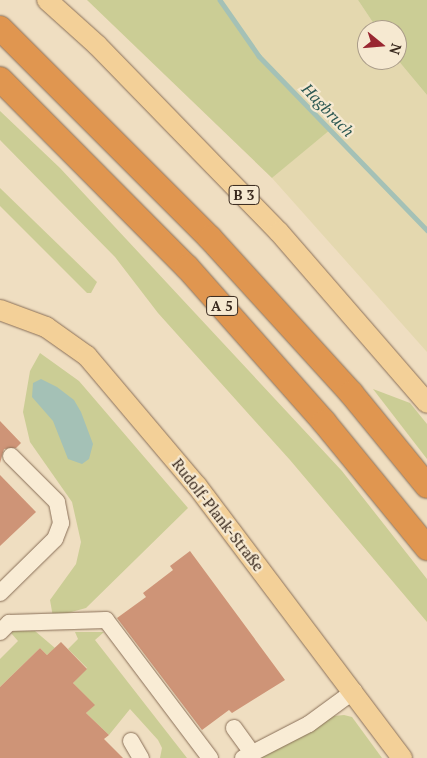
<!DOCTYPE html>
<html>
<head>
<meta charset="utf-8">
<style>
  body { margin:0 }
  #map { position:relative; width:427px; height:758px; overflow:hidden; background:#efdec1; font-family:"PT Serif",serif }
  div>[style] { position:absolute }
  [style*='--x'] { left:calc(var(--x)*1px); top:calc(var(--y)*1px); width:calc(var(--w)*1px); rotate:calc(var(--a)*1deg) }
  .farmland>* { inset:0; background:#e4d8af }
  .green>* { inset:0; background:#cbcd95 }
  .water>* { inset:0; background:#a4c1b6 }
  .stream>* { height:4.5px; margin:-2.25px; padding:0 2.25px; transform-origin:2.25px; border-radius:2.25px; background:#a4c1b6 }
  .building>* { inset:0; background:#ce9477 }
  .roads { filter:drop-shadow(0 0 1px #896f58) drop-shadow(0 0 1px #896f58) }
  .minor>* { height:16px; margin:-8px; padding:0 8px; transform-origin:8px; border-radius:8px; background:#f9ecd5 }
  .major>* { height:20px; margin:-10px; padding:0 10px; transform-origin:10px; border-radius:10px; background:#f3d098 }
  .highway>* { height:24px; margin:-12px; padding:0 12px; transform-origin:12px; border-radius:12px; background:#e09650 }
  span { translate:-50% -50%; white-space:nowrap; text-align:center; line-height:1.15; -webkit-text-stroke:4.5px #f6e9d1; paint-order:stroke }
  .shield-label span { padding:1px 4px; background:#f6e9d1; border:1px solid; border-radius:4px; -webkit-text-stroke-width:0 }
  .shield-label { font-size:14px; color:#38281d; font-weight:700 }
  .street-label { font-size:15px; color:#38281d }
  .water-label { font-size:16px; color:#2c5852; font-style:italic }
  .north { position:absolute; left:357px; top:20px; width:50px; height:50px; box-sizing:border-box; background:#f6e9d1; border:1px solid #aa9c89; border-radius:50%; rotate:107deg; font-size:14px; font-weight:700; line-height:20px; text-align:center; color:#38281d }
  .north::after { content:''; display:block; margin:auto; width:18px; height:22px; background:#992731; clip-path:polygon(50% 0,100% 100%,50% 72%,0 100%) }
</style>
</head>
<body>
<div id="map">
  <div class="farmland">
    <i style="clip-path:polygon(222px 0,358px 0,378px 30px,367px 30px,367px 60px,397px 59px,427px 95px,427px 352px,272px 178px,331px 128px,260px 55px)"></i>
  </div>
  <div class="green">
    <i style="clip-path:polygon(87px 0,222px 0,260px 55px,331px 129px,272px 178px)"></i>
    <i style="clip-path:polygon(358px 0,427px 0,427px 95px,397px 59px,397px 30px,378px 30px)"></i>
    <i style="clip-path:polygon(0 111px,60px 168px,342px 471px,427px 579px,427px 622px,290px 460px,158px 313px,115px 257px,0 140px)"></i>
    <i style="clip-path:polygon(0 188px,97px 282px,91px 293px,87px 293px,0 206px)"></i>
    <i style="clip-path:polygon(40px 353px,79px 381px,188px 508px,86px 608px,53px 617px,50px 600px,76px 564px,81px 542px,72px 502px,30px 442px,23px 412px,30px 371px)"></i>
    <i style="clip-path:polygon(373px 389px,410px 403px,427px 424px,427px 459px)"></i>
    <i style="clip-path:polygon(14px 631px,35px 631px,55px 648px,47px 655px,40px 648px,0 687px,0 659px,18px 641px,11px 633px)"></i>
    <i style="clip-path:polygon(75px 632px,104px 632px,95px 640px,187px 758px,160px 758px,162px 748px,158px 740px,130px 709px,109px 735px,86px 713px,94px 705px,73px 683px,87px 668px,68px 649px,78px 639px)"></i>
    <i style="clip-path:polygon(344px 715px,352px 717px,382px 758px,260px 758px,334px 716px)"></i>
  </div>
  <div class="water">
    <i style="clip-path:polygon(41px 379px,57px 387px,74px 400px,81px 412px,93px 444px,89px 459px,82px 464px,68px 459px,53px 421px,32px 397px,33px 383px)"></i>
  </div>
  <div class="stream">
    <i style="--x:220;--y:0;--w:68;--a:55.1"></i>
    <i style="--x:259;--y:56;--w:242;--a:46"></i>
  </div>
  <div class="building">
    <i style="clip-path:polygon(0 421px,21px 443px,16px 448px,4px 449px,0 463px)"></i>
    <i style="clip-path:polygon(0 475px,36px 512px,0 546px)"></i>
    <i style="clip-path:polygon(190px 551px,285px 680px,232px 713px,229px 710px,202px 730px,117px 618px,146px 597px,143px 593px,173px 570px,170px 566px)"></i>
    <i style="clip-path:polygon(61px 642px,87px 669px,73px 683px,95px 705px,86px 713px,109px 735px,104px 739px,123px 758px,0 758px,0 687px,40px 648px,47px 655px)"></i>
  </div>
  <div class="roads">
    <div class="minor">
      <i style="--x:0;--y:593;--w:77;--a:-44.5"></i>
      <i style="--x:55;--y:539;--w:17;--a:-69"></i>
      <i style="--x:61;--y:523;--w:21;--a:-101"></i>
      <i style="--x:57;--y:502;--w:65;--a:-135"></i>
      <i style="--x:0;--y:632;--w:13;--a:-45"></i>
      <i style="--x:9;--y:623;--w:97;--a:-1.8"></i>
      <i style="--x:106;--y:620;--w:173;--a:53"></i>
      <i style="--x:234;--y:728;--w:31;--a:54"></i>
      <i style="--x:131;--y:741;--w:20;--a:60"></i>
      <i style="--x:243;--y:758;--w:74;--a:-27.3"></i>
      <i style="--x:309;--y:724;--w:56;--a:-36.3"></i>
    </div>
    <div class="major">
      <i style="--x:47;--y:0;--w:67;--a:42"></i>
      <i style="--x:97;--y:45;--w:261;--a:45.8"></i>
      <i style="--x:279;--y:232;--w:226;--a:49.1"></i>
      <i style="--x:0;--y:310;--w:49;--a:20.3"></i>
      <i style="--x:46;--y:327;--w:50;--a:35.3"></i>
      <i style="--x:87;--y:356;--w:170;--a:49.8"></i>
      <i style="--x:197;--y:486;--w:341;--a:53"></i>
    </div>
    <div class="highway">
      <i style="--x:0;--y:28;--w:297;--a:45"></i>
      <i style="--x:210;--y:238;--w:210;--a:47.7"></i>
      <i style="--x:351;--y:393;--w:120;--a:50.7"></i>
      <i style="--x:0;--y:79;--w:265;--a:45.2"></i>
      <i style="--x:187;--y:267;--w:207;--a:48.5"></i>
      <i style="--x:324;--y:422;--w:163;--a:50.7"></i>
    </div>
  </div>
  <div class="shield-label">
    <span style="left:244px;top:195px">B 3</span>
    <span style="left:222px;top:306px">A 5</span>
  </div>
  <div class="street-label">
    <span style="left:218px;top:515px;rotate:52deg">Rudolf-Plank-Straße</span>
  </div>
  <div class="water-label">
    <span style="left:328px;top:110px;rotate:46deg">Hagbruch</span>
  </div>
  <div class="north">N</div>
</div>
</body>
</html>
